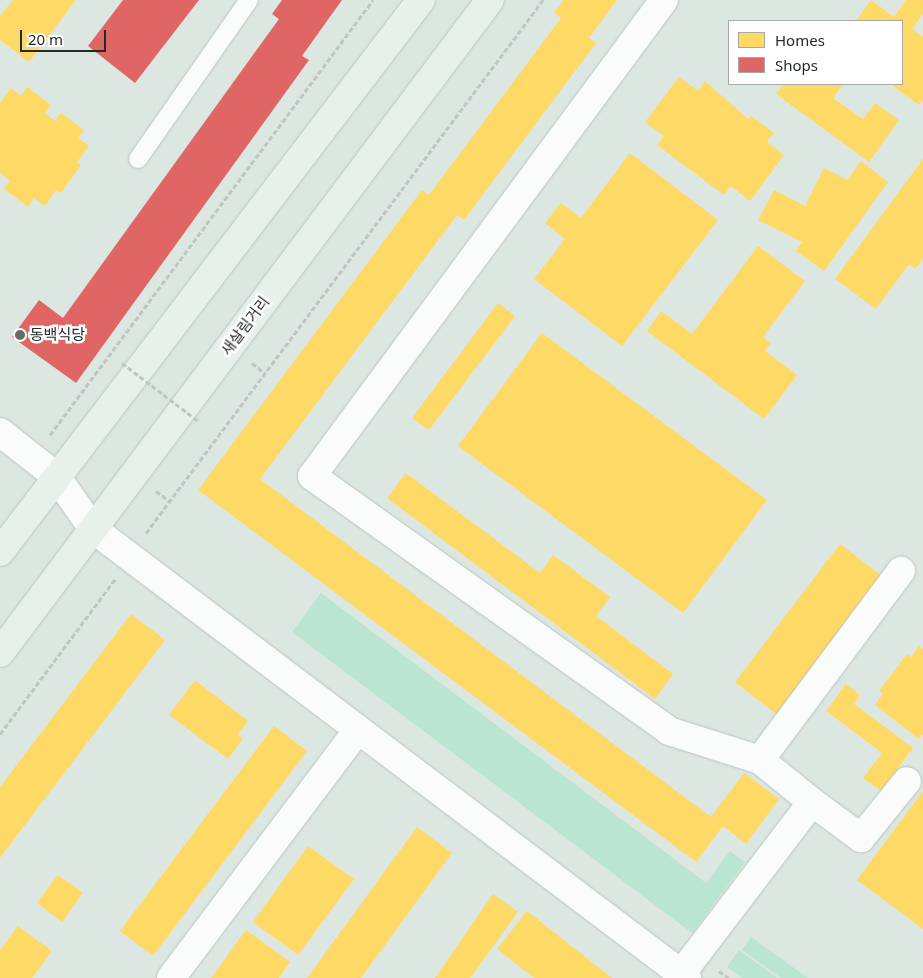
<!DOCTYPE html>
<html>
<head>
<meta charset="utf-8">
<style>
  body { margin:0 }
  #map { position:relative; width:923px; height:978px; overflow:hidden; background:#dce7e2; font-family:"Noto Sans","Noto Sans KR",sans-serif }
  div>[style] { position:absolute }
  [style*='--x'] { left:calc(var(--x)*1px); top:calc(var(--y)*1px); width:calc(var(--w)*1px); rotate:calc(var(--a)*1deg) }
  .green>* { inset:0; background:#b9e5d1 }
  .homes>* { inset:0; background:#ffd966 }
  .shops>* { inset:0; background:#e06666 }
  .path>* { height:3px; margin-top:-1.5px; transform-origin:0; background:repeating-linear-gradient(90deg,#c0c5c2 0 5px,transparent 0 7.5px) }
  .roads { filter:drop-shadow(0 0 1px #bbc4c0) drop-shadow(0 0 1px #bbc4c0) }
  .lane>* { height:18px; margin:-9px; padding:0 9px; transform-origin:9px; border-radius:9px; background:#fafbfb }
  .street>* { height:28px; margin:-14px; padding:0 14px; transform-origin:14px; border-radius:14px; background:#fafbfb }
  .primary>* { height:28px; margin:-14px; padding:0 14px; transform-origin:14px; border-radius:14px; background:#e8f0ec }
  .path-bridge>* { height:3px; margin-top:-1.5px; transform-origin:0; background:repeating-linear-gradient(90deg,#c0c5c2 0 5px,transparent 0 7.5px) }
  .dots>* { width:14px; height:14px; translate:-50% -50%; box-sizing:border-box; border:2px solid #fff; border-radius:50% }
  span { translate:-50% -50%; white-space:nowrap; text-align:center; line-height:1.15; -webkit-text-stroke:5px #fff; paint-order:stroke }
  .street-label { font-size:15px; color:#232a27 }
  .poi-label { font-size:15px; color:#232a27 }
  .left { translate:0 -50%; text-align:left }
  .legend { position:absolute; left:728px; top:20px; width:175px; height:65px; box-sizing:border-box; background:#fff; border:1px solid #a7aaa9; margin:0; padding:6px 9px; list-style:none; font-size:15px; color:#232a27 }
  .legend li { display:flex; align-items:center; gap:10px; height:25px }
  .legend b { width:25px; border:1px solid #a7aaa9 }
  .scale { position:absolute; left:20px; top:30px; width:86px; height:22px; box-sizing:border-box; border:2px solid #232a27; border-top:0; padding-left:6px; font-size:15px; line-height:18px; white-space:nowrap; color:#232a27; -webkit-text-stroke:4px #fff; paint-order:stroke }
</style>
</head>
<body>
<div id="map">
  <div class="green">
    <i style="clip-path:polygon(321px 593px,706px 883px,730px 851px,745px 862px,692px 933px,292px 632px)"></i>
    <i style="clip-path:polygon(751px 937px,808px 978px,781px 978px,742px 950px)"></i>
    <i style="clip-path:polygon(739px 950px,777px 978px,742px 978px,727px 967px)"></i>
  </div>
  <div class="homes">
    <i style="clip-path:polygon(13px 0,76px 0,29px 62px,0 40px,0 16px)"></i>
    <i style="clip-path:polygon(564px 0,617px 0,589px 38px,596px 43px,464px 220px,457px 215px,260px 479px,711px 817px,744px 773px,779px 799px,746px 844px,723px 826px,696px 862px,198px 490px,422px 190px,429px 195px,561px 18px,554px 13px)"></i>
    <i style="clip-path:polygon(871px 0,894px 17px,906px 0,923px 0,923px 14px,912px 29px,923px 37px,923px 100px,919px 105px,890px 84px,902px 84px,902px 21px,856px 21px)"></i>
    <i style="clip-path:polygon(679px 77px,698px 91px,705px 81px,748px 119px,751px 116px,774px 133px,767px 142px,784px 155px,750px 201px,731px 186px,724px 195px,657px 145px,664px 136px,645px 122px)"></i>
    <i style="clip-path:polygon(783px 84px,843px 84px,833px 98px,863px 119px,875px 103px,899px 120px,869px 162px,776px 94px)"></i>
    <i style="clip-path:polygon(27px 87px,51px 105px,45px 113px,55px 121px,61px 113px,84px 130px,78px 138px,89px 146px,77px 162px,81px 165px,61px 193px,56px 190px,45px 206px,34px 198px,28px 207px,4px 189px,10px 181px,0 173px,0 103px,11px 88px,21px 96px)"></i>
    <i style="clip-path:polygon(630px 153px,718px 220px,622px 346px,534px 279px,565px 239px,545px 223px,561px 203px,581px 218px)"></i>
    <i style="clip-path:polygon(923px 159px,923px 258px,915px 269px,909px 264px,876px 309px,835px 279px)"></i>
    <i style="clip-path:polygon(861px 161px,888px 182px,824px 271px,796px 251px,802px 242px,758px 220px,774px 190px,805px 206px,824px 168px,847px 180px)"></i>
    <i style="clip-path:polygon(758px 246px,805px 281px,763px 337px,771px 343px,765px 351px,797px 375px,764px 419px,647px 331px,661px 311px,692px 334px)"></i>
    <i style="clip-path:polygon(498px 303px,515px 316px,429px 430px,412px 418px)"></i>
    <i style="clip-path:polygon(542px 333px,767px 500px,683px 613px,458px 446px)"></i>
    <i style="clip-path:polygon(406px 473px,540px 573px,553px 555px,610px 597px,596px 616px,673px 674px,655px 699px,387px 498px)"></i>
    <i style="clip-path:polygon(840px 544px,882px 576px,776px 714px,735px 682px)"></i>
    <i style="clip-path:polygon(131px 614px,165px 640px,0 858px,0 787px)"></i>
    <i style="clip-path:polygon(919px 646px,923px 649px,923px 734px,919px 739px,875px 705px,883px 694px,879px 691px,907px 654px,911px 657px)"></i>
    <i style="clip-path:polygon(195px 680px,248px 721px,238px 735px,243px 739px,228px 759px,169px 715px)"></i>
    <i style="clip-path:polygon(846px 684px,860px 695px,854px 704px,913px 748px,881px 791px,863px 778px,882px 753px,826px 711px)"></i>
    <i style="clip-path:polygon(274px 726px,307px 751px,153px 956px,120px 931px)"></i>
    <i style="clip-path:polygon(923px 791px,923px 929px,857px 880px)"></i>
    <i style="clip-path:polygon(417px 827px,452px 853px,361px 978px,307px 978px)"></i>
    <i style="clip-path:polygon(308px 846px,354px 879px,298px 955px,253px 922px)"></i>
    <i style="clip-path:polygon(58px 875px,83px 893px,62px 922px,37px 903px)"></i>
    <i style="clip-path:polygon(493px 894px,518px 912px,470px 978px,435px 978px)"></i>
    <i style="clip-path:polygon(527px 911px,612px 978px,534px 978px,497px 949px)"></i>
    <i style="clip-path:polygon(18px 926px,52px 951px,32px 978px,0 978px,0 950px)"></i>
    <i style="clip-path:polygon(246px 930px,290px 962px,279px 978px,211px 978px)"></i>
  </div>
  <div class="shops">
    <i style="clip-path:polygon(123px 0,199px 0,135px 83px,88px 46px)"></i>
    <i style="clip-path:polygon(282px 0,342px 0,302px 56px,309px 60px,76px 383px,12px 337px,39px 300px,63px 318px,279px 19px,272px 14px)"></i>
  </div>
  <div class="path">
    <i style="--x:252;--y:363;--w:16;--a:38"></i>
    <i style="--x:50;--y:435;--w:542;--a:-53.41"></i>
    <i style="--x:156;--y:491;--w:17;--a:36"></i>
    <i style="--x:146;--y:533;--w:665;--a:-53.32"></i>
    <i style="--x:0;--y:734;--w:193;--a:-53.4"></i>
    <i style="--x:719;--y:971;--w:12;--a:35"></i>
  </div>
  <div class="roads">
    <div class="lane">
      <i style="--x:138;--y:159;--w:194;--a:-55.1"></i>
    </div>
    <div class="street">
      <i style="--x:664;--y:0;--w:592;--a:126.48"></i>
      <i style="--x:312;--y:476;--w:439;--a:35.5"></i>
      <i style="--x:669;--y:731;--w:96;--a:17.7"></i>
      <i style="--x:0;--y:432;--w:71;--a:38.2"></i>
      <i style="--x:56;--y:476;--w:65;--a:55.1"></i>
      <i style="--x:93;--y:529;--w:745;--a:37.09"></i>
      <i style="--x:812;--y:802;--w:61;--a:36.3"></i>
      <i style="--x:861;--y:838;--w:73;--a:-51.1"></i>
      <i style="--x:681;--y:974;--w:216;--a:-52.7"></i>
      <i style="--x:812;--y:802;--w:67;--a:-141.1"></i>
      <i style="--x:760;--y:760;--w:236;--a:-53.3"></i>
      <i style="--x:171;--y:978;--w:311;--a:-53"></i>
    </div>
    <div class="primary">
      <i style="--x:0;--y:552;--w:694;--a:-52.67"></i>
      <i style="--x:0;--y:653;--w:816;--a:-53.12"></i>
    </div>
  </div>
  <div class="path-bridge">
    <i style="--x:122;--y:363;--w:96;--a:37.3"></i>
  </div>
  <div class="dots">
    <i style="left:20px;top:335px;background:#646c68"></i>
  </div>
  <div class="street-label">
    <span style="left:245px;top:326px;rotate:-53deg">새살림거리</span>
  </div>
  <div class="poi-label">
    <span class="left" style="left:30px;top:335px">동백식당</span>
  </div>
  <ul class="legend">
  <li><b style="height:14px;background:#ffd966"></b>Homes</li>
  <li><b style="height:14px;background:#e06666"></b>Shops</li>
  </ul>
  <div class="scale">20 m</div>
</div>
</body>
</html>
